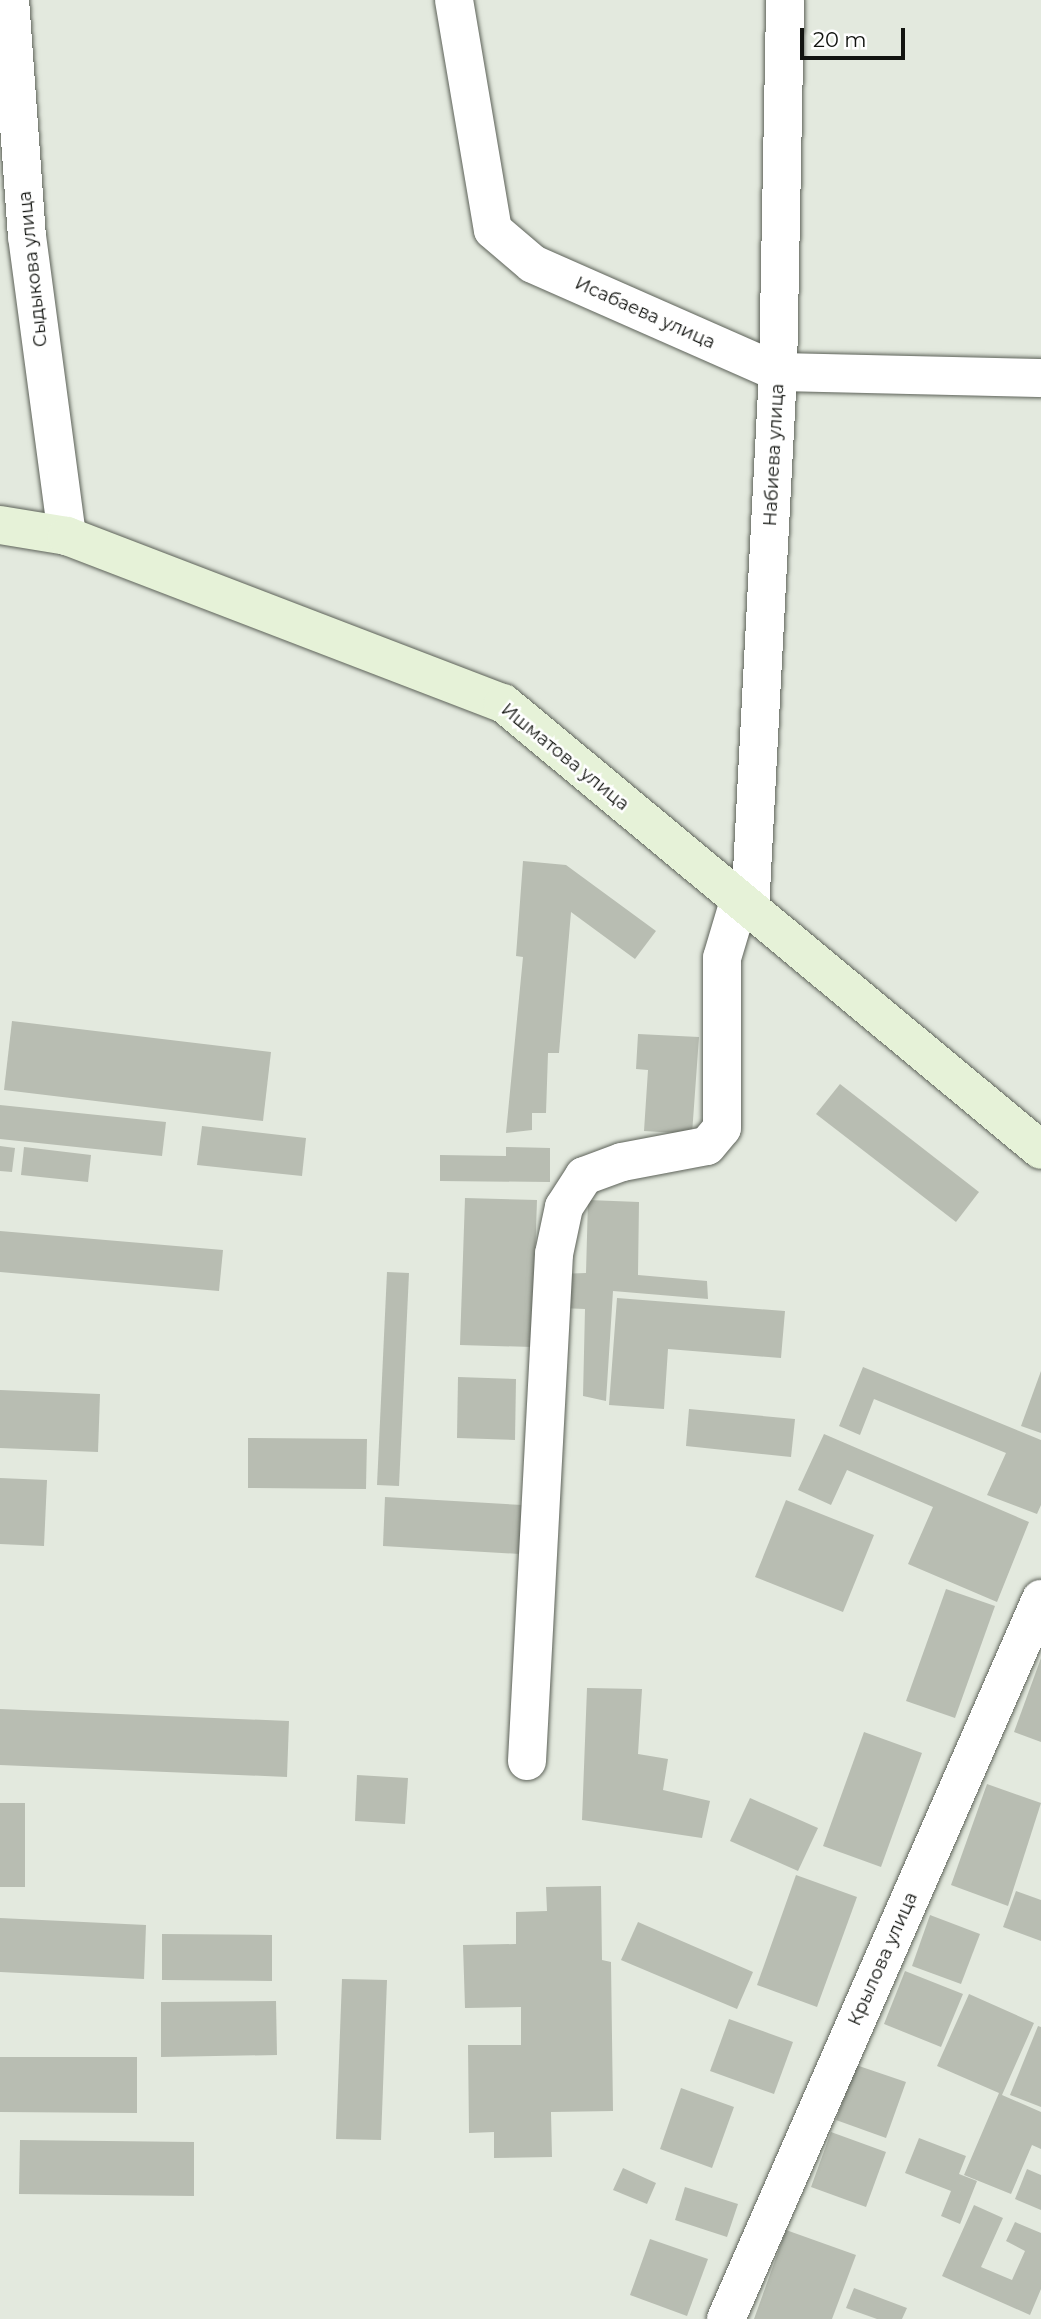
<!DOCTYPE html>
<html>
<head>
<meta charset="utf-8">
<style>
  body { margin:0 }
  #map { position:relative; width:1041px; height:2319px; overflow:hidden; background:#e3e9de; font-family:Montserrat,sans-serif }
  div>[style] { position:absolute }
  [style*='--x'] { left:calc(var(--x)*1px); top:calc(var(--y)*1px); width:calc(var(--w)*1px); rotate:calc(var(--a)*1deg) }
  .building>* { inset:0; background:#b8bdb2 }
  .roads { filter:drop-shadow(0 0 2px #5d6259) drop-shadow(0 0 2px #5d6259) }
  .street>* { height:38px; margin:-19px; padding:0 19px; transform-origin:19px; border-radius:19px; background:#fff }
  .secondary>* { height:38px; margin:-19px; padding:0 19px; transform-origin:19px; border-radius:19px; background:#e6f2d8 }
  span { translate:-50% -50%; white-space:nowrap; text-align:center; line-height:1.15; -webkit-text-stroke:5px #fff; paint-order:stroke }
  .street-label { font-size:18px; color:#121410 }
  .scale { position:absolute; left:800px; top:28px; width:105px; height:32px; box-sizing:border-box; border:4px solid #121410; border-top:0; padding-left:9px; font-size:21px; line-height:24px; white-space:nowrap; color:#121410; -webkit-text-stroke:5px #fff; paint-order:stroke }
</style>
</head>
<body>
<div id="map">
  <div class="building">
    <i style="clip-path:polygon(523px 861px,566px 865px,656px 931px,635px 959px,571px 912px,559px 1053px,548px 1053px,546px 1113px,532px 1113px,532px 1130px,506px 1133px,523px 957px,516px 956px)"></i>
    <i style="clip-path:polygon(12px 1021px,271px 1052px,263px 1121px,4px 1090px)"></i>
    <i style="clip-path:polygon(638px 1034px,699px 1037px,692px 1134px,644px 1131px,648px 1070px,636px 1069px)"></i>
    <i style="clip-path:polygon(840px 1084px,979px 1192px,956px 1222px,816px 1114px)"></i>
    <i style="clip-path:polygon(0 1105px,166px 1122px,162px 1156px,0 1139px)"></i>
    <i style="clip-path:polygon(202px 1126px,306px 1138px,302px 1176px,197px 1165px)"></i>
    <i style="clip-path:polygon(0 1146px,15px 1148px,12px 1172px,0 1171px)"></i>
    <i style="clip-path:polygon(24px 1147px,91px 1155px,88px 1182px,21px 1175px)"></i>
    <i style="clip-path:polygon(506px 1147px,550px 1148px,550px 1182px,440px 1181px,440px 1155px,506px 1156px)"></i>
    <i style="clip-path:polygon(465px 1198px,537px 1200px,532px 1347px,460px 1345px)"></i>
    <i style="clip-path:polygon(588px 1200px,639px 1202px,638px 1275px,707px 1281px,708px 1299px,613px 1291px,606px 1401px,583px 1396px,585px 1309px,560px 1308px,559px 1274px,586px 1273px)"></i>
    <i style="clip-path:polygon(0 1231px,223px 1250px,219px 1291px,0 1272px)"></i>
    <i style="clip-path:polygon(387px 1272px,409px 1273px,399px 1486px,377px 1485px)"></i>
    <i style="clip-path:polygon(617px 1298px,785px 1311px,781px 1358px,668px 1349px,664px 1409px,609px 1405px)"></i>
    <i style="clip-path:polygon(863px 1367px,1041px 1440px,1041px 1505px,1037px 1514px,987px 1495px,1006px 1453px,874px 1399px,860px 1435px,839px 1426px)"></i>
    <i style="clip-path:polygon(1041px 1371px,1041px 1433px,1021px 1426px)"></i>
    <i style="clip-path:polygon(458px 1377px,516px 1379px,515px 1440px,457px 1438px)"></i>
    <i style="clip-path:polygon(0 1390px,100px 1394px,98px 1452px,0 1448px)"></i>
    <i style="clip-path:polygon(689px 1409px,795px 1419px,791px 1457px,686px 1446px)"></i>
    <i style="clip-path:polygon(824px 1434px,1029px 1522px,997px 1602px,908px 1564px,933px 1507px,847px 1470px,831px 1505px,798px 1490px)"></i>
    <i style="clip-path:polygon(248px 1438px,367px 1439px,366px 1489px,248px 1488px)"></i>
    <i style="clip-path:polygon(0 1478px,47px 1480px,44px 1546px,0 1544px)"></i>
    <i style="clip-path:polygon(385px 1497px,523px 1505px,520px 1554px,383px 1546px)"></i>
    <i style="clip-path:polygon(786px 1500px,874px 1535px,843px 1612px,755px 1577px)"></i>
    <i style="clip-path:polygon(946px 1589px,995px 1606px,955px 1718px,906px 1701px)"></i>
    <i style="clip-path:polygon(1041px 1658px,1041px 1742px,1014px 1732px)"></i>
    <i style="clip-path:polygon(587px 1688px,642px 1689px,638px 1754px,668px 1759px,663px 1790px,710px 1801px,702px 1838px,582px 1820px)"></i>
    <i style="clip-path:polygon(0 1709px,289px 1721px,287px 1777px,0 1765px)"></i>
    <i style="clip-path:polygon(864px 1732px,922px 1753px,881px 1867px,823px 1846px)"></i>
    <i style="clip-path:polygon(357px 1775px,408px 1778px,405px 1824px,355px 1821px)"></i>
    <i style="clip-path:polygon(987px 1784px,1041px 1803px,1008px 1906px,951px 1885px)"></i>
    <i style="clip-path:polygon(750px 1798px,818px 1828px,798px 1871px,730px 1841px)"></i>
    <i style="clip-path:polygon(0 1803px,25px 1803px,25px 1887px,0 1887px)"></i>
    <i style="clip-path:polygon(796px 1875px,857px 1897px,817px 2007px,757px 1985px)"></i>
    <i style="clip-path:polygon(601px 1886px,602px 1960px,611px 1962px,613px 2111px,551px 2112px,552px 2157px,494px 2158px,494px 2132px,469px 2133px,468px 2045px,521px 2045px,521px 2007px,465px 2008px,463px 1945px,516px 1944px,516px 1912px,547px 1911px,546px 1887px)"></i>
    <i style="clip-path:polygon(1016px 1891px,1041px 1900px,1041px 1941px,1003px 1927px)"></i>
    <i style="clip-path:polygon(930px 1915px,980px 1934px,961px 1984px,912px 1966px)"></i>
    <i style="clip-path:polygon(0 1918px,146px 1925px,144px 1979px,0 1972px)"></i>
    <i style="clip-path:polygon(638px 1922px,753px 1972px,737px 2009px,621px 1960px)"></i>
    <i style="clip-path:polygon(162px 1934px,272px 1935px,272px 1981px,162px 1980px)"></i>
    <i style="clip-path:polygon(905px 1971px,963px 1994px,941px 2047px,884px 2024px)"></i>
    <i style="clip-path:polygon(342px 1979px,387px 1980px,381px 2140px,336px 2139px)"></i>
    <i style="clip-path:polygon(969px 1994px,1034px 2023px,1002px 2095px,1041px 2112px,1041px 2149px,1032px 2145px,1011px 2194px,964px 2175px,999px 2093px,937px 2066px)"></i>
    <i style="clip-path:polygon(276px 2001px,277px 2055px,161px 2057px,161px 2002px)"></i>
    <i style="clip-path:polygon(729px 2019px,793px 2042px,774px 2094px,710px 2071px)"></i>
    <i style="clip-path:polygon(1038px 2026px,1041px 2027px,1041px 2107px,1010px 2095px)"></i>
    <i style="clip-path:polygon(0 2057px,137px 2057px,137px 2113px,0 2112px)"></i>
    <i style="clip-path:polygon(856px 2065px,906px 2082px,886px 2138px,836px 2120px)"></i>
    <i style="clip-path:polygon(681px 2088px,734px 2107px,712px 2168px,660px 2149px)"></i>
    <i style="clip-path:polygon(831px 2132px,886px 2152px,866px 2207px,811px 2187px)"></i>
    <i style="clip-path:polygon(919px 2138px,966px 2156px,959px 2174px,977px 2181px,960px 2224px,941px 2216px,951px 2191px,905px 2173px)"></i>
    <i style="clip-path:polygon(20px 2140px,194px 2142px,194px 2196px,19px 2194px)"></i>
    <i style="clip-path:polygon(623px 2168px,656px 2183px,647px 2204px,613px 2190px)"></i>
    <i style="clip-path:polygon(1027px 2169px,1041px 2175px,1041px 2210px,1015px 2199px)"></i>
    <i style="clip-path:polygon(685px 2187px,738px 2204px,727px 2237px,675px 2220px)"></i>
    <i style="clip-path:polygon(974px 2205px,1003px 2218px,981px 2267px,1012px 2280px,1025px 2251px,1006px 2241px,1015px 2222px,1041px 2233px,1041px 2289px,1030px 2315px,942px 2276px)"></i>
    <i style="clip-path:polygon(786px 2230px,856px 2255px,832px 2319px,754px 2319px)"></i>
    <i style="clip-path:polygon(650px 2239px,708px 2259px,687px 2316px,630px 2295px)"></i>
    <i style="clip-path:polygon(854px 2288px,907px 2308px,902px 2319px,877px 2319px,846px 2308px)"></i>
  </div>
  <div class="roads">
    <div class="street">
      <i style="--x:10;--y:0;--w:237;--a:85.9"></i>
      <i style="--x:27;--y:236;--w:303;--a:82.4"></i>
      <i style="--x:454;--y:0;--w:233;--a:80.4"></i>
      <i style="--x:493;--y:230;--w:52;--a:40.4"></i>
      <i style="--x:533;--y:264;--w:268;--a:23.8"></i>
      <i style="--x:778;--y:372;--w:263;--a:1.3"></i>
      <i style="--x:750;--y:910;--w:539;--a:-87.02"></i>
      <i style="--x:778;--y:372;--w:372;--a:-88.9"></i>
      <i style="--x:527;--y:1761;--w:508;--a:-86.95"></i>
      <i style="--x:554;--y:1254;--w:48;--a:-78"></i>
      <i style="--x:564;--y:1207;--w:37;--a:-57"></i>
      <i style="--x:584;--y:1176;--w:40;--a:-20.2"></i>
      <i style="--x:622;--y:1162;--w:86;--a:-10.7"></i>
      <i style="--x:707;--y:1146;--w:23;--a:-50"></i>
      <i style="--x:722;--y:1128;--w:170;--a:-90"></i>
      <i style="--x:722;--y:958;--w:59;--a:-73.4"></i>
      <i style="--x:726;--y:2319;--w:786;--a:-66.37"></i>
    </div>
    <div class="secondary">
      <i style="--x:0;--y:525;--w:68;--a:9.3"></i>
      <i style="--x:67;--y:536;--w:467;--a:21"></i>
      <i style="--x:503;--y:703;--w:699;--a:39.72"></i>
    </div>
  </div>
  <div class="street-label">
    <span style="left:33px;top:269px;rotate:-96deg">Сыдыкова улица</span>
    <span style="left:645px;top:313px;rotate:24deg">Исабаева улица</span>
    <span style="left:774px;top:455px;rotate:-87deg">Набиева улица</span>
    <span style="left:565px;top:757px;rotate:39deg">Ишматова улица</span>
    <span style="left:883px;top:1959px;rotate:-66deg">Крылова улица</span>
  </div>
  <div class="scale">20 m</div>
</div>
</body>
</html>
